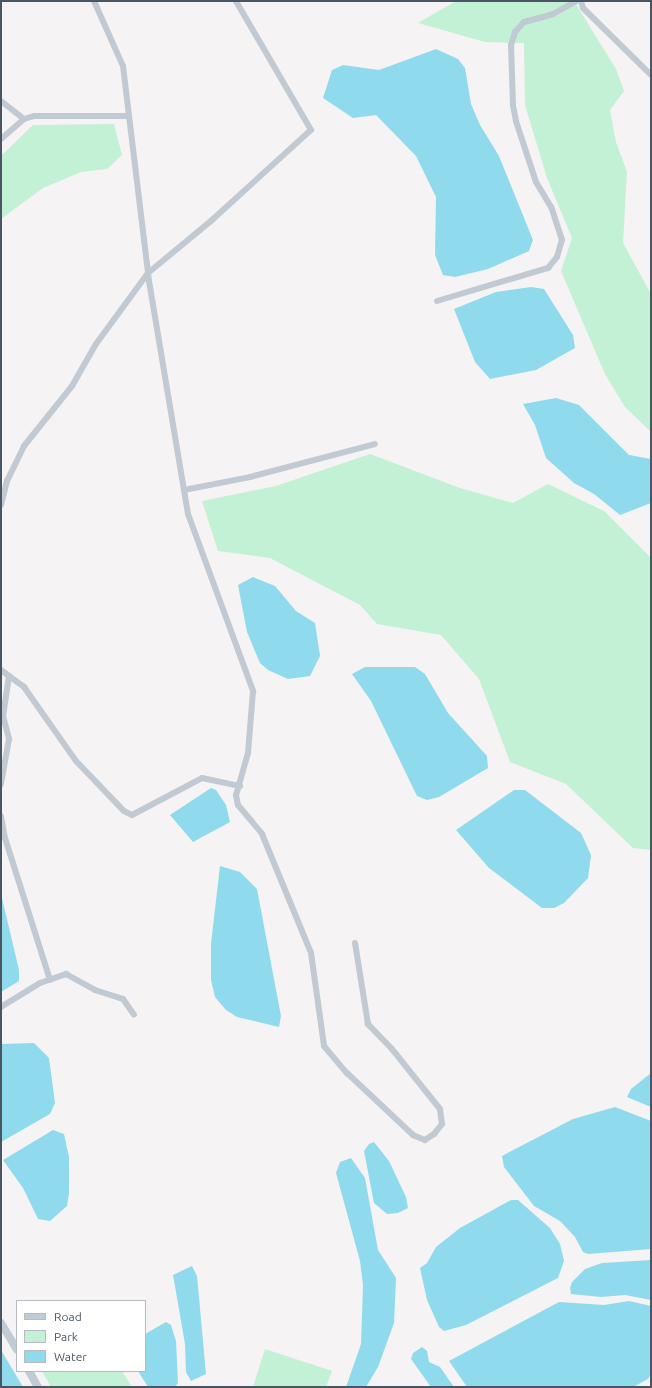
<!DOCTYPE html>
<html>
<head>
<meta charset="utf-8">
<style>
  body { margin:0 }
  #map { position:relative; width:652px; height:1388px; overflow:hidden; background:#f5f3f3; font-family:Ubuntu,sans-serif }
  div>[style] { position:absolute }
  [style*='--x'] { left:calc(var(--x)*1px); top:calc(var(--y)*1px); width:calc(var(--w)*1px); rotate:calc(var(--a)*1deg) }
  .green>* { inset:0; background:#c3f1d5 }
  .water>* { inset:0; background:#90daee }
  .minor>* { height:6px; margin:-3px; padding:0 3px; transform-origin:3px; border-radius:3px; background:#c1cad2 }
  .secondary>* { height:8px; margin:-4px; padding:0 4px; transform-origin:4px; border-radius:4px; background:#c1cbd6 }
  span { translate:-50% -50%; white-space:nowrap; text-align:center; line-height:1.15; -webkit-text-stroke:3px #fff; paint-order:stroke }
  .frame { position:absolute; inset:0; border:2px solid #4a5661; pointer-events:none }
  .legend { position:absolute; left:16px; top:1300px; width:130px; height:72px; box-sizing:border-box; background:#fff; border:1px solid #b7bbc0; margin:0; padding:5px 7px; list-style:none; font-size:12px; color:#4a5661 }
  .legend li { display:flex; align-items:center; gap:8px; height:20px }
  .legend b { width:20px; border:1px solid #b7bbc0 }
</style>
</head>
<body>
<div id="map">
  <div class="green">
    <i style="clip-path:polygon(456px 1px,578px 1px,577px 6px,616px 69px,624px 91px,610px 110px,616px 142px,627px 172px,623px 243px,651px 294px,651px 432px,625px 407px,605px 374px,561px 271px,572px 238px,547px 178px,525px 105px,524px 43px,485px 42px,418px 23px)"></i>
    <i style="clip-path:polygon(114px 124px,122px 155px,107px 169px,81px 172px,43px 188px,1px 219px,1px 156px,33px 125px)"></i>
    <i style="clip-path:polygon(370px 454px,460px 488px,513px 503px,548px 484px,604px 511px,651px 558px,651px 850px,633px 848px,566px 784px,510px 762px,479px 679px,441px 635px,377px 624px,360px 605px,270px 558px,218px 551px,202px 501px,276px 486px)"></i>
    <i style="clip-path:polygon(265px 1349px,332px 1371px,326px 1387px,253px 1387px)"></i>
    <i style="clip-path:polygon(42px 1371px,122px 1371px,132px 1387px,51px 1387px)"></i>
  </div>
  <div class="water">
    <i style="clip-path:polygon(436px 49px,458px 59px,465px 68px,471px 104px,480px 125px,499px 156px,533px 240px,529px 251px,488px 269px,455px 277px,443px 275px,435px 255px,436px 197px,416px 156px,376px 115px,353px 118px,323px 98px,332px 70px,343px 65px,379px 70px)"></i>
    <i style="clip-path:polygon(531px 287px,544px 289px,573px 335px,575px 348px,536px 370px,490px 379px,475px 362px,454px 309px,496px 292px)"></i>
    <i style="clip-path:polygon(556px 398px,579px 405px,629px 455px,651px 459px,651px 503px,620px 515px,594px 494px,574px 483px,546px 458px,535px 425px,523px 404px)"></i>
    <i style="clip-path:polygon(253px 577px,275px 586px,296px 611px,315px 623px,320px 656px,310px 676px,288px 679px,268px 670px,260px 663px,247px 632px,238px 585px)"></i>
    <i style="clip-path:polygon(365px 667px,415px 667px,425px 674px,448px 713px,487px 756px,488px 768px,439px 797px,427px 800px,417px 796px,371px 701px,352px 674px)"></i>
    <i style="clip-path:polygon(211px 788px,216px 790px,226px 805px,230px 822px,193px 842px,170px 815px)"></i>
    <i style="clip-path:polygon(514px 790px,525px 790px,581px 833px,591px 855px,588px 878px,564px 903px,554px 908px,542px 908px,489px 868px,456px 830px)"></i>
    <i style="clip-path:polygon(220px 866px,240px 872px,257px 889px,281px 1016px,279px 1027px,237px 1017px,226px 1010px,215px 997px,211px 980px,211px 944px)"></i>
    <i style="clip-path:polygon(1px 894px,19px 970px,19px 981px,1px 992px)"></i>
    <i style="clip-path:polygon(34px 1043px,49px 1058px,55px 1103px,50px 1114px,1px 1142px,1px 1044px)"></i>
    <i style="clip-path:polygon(651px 1073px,651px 1107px,627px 1097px,631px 1089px)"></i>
    <i style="clip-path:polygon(615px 1107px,651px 1121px,651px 1249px,588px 1254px,583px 1252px,575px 1237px,560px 1221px,534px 1206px,504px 1167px,502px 1156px,573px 1119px)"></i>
    <i style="clip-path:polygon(53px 1130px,64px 1134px,69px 1157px,69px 1193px,67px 1206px,50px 1221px,38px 1219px,23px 1188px,3px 1160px)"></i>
    <i style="clip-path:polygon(374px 1142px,389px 1161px,406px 1197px,408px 1208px,398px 1213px,387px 1214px,374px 1203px,364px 1151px,369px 1144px)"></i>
    <i style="clip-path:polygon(351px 1158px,365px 1178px,378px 1250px,396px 1278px,394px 1323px,378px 1367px,366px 1387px,346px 1387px,361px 1344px,363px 1285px,360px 1261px,336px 1173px,340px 1162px)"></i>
    <i style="clip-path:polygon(511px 1200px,518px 1200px,550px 1228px,560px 1244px,564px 1261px,558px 1278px,466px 1325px,444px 1331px,439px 1327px,427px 1300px,420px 1268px,427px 1263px,436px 1247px,460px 1228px)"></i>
    <i style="clip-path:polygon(651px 1260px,651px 1300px,625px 1295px,601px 1297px,571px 1294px,570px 1288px,572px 1282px,585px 1269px,602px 1263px)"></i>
    <i style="clip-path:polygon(192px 1266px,197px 1276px,206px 1374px,191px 1381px,186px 1372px,185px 1344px,173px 1275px)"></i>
    <i style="clip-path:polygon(629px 1301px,651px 1306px,651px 1374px,648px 1379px,633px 1387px,467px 1387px,449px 1361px,559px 1302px,604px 1305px)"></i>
    <i style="clip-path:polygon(166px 1322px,171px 1325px,176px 1341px,178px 1383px,175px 1387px,148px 1387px,138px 1371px,145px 1371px,145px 1334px)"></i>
    <i style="clip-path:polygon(422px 1347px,427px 1351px,429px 1362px,440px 1367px,454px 1387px,431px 1387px,411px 1359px,413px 1353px)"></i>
    <i style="clip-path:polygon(1px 1350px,23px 1387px,1px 1387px)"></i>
  </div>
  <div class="minor">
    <i style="--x:94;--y:1;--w:71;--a:66"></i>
    <i style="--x:123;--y:66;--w:217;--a:83.1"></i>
    <i style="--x:149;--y:281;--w:236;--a:80.5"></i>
    <i style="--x:188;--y:514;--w:189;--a:69.8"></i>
    <i style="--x:253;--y:691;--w:62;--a:94.6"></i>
    <i style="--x:248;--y:753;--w:44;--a:105.9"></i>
    <i style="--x:236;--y:795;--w:10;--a:79"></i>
    <i style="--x:238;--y:805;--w:38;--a:50"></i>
    <i style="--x:262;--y:834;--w:129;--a:67.6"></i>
    <i style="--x:311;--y:953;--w:94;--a:82"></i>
    <i style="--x:324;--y:1046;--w:35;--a:50"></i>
    <i style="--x:347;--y:1073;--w:91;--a:43.2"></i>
    <i style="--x:413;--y:1135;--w:13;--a:23"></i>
    <i style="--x:425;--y:1140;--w:11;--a:-34"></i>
    <i style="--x:434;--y:1134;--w:13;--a:-51"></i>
    <i style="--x:442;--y:1124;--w:15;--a:-98"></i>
    <i style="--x:440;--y:1109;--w:77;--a:-128.7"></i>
    <i style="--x:392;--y:1049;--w:35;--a:-134"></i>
    <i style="--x:368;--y:1024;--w:82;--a:-99.1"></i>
    <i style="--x:581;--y:1;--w:7;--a:74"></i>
    <i style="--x:583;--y:8;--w:95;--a:44.6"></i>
    <i style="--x:1;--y:101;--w:29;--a:38"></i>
    <i style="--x:1;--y:139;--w:30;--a:-41"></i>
    <i style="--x:24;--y:119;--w:10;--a:-17"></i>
    <i style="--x:34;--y:116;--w:95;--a:0"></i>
    <i style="--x:437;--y:301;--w:116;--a:-16.6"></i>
    <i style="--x:548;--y:268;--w:14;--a:-51"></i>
    <i style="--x:557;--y:257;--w:18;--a:-74"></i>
    <i style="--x:562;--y:240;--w:35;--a:-108"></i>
    <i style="--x:551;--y:207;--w:29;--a:-121"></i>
    <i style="--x:536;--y:182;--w:64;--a:-108.2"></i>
    <i style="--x:516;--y:121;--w:16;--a:-101"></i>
    <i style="--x:513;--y:105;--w:60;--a:-91.9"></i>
    <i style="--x:511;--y:45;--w:14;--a:-73"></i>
    <i style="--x:515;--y:32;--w:13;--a:-48"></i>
    <i style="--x:524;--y:22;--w:30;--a:-15"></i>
    <i style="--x:553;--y:14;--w:26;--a:-29"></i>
    <i style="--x:184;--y:490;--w:67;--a:-11.1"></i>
    <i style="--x:250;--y:477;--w:129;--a:-14.8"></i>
    <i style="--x:1;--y:505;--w:25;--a:-76"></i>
    <i style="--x:7;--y:481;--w:39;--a:-64"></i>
    <i style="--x:24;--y:446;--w:77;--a:-51.3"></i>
    <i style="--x:72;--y:386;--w:48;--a:-60.3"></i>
    <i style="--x:96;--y:344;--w:88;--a:-53.8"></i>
    <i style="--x:148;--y:273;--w:83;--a:-39.6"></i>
    <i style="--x:212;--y:220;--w:134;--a:-42.3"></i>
    <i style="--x:311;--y:130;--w:149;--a:-120.2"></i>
    <i style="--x:1;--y:670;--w:10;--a:37"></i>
    <i style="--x:9;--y:676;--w:40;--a:98.5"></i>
    <i style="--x:3;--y:716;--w:24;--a:75"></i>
    <i style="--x:9;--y:739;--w:46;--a:100.1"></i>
    <i style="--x:9;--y:676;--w:19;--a:36"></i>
    <i style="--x:24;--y:687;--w:90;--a:54.9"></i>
    <i style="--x:76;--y:761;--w:69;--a:46.2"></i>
    <i style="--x:124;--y:811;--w:9;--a:27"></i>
    <i style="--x:132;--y:815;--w:79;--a:-27.9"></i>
    <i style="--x:202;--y:778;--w:39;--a:12"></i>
    <i style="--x:1;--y:816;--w:22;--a:80"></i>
    <i style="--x:5;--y:838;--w:149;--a:72.4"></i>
    <i style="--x:1;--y:1007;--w:46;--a:-31.6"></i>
    <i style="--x:40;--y:983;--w:28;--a:-19"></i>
    <i style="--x:66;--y:974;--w:33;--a:29"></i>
    <i style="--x:95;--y:990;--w:29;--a:18"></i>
    <i style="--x:123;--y:999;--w:19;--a:55"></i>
  </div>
  <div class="secondary">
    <i style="--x:1;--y:1323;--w:31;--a:59"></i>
    <i style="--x:29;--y:1371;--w:18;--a:61"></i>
  </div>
  <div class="frame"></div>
  <ul class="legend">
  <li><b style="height:5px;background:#c1cbd6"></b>Road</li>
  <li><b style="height:11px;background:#c3f1d5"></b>Park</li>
  <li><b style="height:11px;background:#90daee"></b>Water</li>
  </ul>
</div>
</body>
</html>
